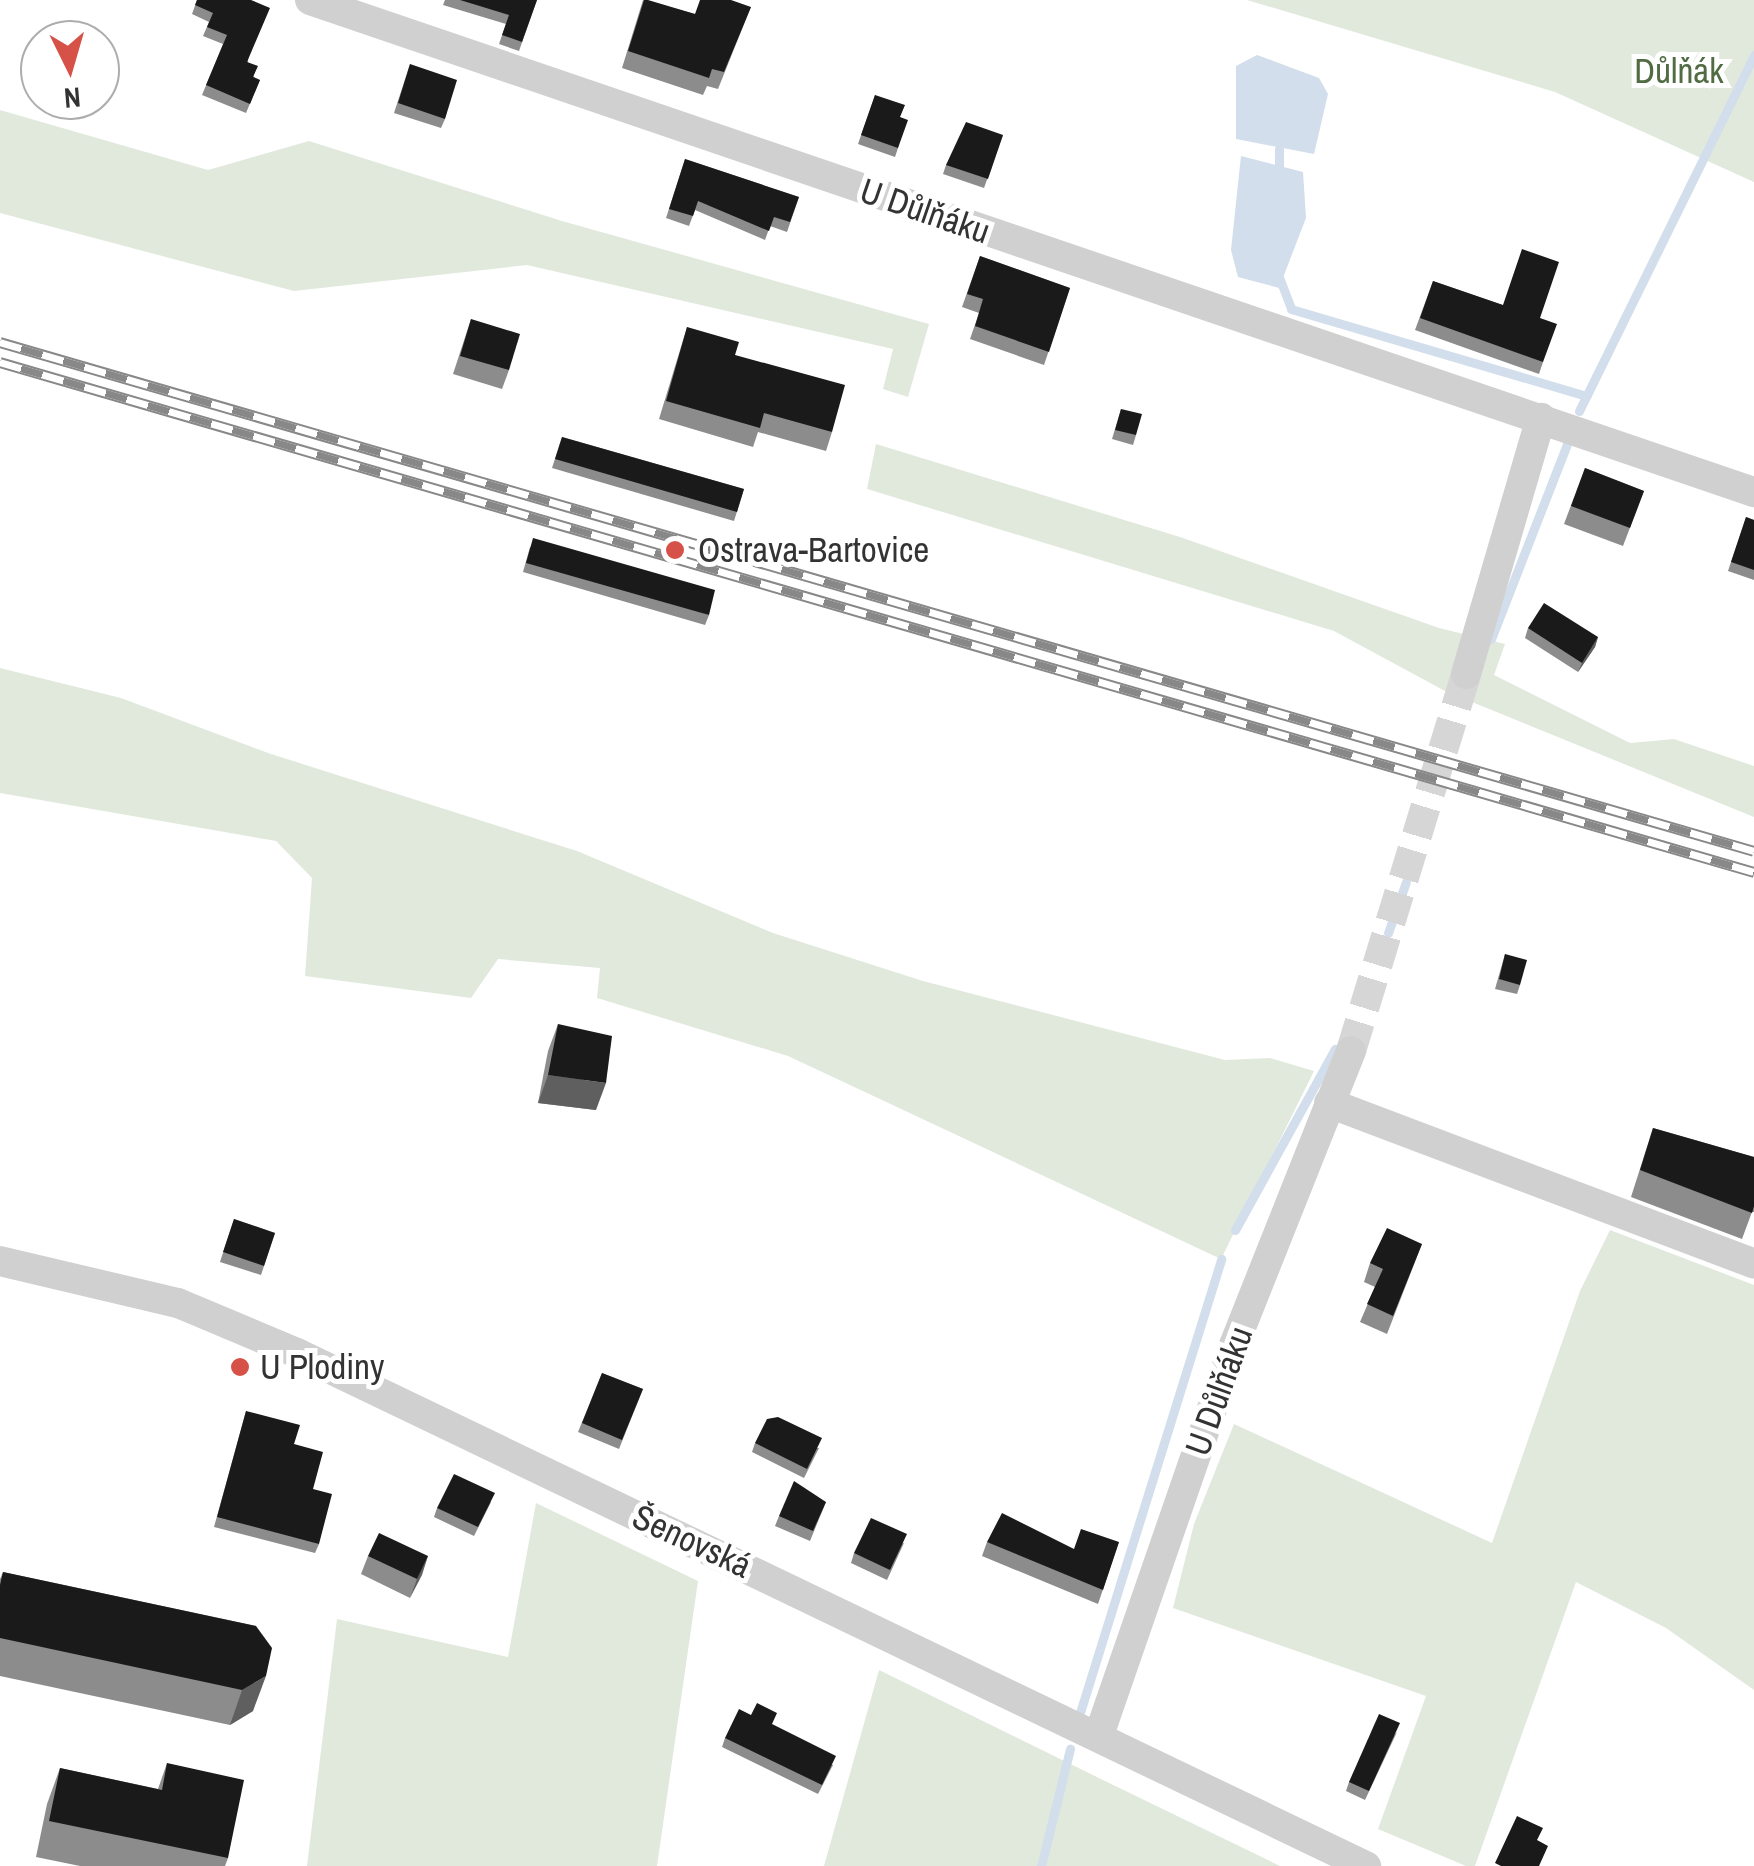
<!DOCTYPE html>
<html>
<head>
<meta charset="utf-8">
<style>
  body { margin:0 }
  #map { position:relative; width:1754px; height:1866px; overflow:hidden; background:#fff; font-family:"Archivo Narrow",sans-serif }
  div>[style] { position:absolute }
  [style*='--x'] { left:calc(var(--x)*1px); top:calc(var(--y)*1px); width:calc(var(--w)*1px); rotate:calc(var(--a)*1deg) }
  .green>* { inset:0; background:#e1e9dd }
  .water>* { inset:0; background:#d2deeb }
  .stream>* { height:9px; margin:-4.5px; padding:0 4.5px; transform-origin:4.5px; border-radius:4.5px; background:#d2deeb }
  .minor-tunnel>* { height:30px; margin-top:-15px; transform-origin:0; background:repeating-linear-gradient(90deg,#d6d6d6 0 30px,transparent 0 45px) }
  .minor>* { height:30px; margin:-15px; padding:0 15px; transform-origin:15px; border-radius:15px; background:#d0d0d0 }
  .rail>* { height:11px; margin-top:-5.5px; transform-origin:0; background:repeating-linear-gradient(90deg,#fff 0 22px,#888 0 44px); box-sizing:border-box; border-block:2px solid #888 }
  .wall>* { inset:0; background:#8c8c8c }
  .shaded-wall>* { inset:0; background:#5f5f5f }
  .building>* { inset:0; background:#1a1a1a }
  .dots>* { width:28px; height:28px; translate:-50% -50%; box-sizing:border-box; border:5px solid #fff; border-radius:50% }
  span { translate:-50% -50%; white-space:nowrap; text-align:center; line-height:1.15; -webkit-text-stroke:10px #fff; paint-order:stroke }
  .park-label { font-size:35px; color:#516b43 }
  .street-label { font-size:35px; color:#333 }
  .poi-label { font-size:35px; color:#333 }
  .left { translate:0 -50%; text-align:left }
  .north { position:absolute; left:20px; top:20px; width:100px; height:100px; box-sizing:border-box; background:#fff; border:2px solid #adadad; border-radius:50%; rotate:175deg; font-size:28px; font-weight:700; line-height:40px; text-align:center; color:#333 }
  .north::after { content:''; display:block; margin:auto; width:35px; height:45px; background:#d65148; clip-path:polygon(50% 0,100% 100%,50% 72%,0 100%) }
</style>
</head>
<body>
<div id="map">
  <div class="green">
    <i style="clip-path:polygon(1247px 0,1754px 0,1754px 182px,1555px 92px)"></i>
    <i style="clip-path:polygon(0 110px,208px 170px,309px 141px,562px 221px,929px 324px,908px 397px,883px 389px,893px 349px,527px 265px,294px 291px,0 213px)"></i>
    <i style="clip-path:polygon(876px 444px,1180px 537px,1439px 628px,1505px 644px,1494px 675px,1630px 743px,1674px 739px,1754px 766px,1754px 817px,1445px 691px,1334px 631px,867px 489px)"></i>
    <i style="clip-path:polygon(0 668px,121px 698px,271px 754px,577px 851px,773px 933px,923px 981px,1225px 1060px,1270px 1058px,1314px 1071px,1221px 1259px,788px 1056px,597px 998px,600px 968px,498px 959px,471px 998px,305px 976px,312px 878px,276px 841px,0 793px)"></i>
    <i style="clip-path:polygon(1610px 1230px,1754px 1285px,1754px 1690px,1666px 1628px,1576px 1582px,1475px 1866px,1466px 1866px,1378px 1829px,1426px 1696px,1173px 1608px,1194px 1524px,1234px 1424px,1492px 1543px,1580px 1291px)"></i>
    <i style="clip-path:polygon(536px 1503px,698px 1581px,657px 1866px,307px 1866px,337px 1619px,508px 1657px)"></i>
    <i style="clip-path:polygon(879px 1670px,1103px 1780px,1280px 1866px,824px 1866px)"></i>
  </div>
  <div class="water">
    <i style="clip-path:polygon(1257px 55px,1319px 78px,1328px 94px,1314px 154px,1236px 139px,1236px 66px)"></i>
    <i style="clip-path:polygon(1241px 156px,1303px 172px,1306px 218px,1279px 288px,1238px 277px,1231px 250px)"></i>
  </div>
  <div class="stream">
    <i style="--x:1279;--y:171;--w:22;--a:-90"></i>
    <i style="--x:1279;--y:277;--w:34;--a:69"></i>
    <i style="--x:1291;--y:309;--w:308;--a:16.4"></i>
    <i style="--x:1579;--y:411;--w:397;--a:-63.8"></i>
    <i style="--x:1491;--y:639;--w:218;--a:-68.7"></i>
    <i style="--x:1467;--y:702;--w:28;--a:-71"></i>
    <i style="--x:1452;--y:743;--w:4;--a:-63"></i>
    <i style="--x:1388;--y:933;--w:54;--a:-70.6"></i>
    <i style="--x:1235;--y:1230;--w:207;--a:-61.1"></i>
    <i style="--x:1078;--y:1719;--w:482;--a:-72.7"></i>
    <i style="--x:1041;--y:1866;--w:121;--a:-76.1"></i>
  </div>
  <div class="minor-tunnel">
    <i style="--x:1351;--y:1051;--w:394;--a:-73"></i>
  </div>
  <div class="minor">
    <i style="--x:310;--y:0;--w:1526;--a:18.82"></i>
    <i style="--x:1466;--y:674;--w:267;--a:-73.7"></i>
    <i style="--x:1329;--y:1103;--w:454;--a:20.7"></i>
    <i style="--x:0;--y:1261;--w:183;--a:13.3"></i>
    <i style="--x:178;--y:1303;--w:129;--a:22.8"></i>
    <i style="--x:297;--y:1353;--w:1186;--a:25.64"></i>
    <i style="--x:1099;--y:1735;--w:413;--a:-70.9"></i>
    <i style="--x:1234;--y:1345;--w:316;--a:-68.3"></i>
  </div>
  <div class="rail">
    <i style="--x:0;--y:342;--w:1826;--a:16.18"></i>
    <i style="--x:0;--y:362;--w:1827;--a:16.21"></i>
  </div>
  <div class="wall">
    <i style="clip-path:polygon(197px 0,251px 0,248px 62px,254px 77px,260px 80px,246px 113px,202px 95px,223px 44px,203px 36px,209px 22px,192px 14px)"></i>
    <i style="clip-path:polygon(445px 0,537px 0,519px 51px,499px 44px,506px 24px,443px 5px)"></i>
    <i style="clip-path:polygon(643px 0,695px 14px,751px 7px,718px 89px,707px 86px,703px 95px,622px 68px)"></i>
    <i style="clip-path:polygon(410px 64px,445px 119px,441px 128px,394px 113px)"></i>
    <i style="clip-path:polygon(875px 95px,900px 117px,898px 148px,895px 157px,858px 144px)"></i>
    <i style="clip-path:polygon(1003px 135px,984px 188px,943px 174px,946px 165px)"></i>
    <i style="clip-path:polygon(685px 159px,799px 197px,787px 232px,770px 226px,765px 240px,695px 210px,689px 226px,666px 218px)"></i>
    <i style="clip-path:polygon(980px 256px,1070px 288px,1044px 365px,970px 339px,979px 313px,962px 307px)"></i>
    <i style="clip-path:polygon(1433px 281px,1540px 318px,1543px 362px,1539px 374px,1415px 330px)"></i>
    <i style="clip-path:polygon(471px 319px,509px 370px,502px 389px,453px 374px)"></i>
    <i style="clip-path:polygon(687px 327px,735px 355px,832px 432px,826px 451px,758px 432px,753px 447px,659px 419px)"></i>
    <i style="clip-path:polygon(1121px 409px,1136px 435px,1133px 445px,1112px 439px)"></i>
    <i style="clip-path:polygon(562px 437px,744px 489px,734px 521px,552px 468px)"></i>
    <i style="clip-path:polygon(1585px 468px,1644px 491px,1623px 546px,1564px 524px)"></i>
    <i style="clip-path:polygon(1746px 517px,1754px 520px,1754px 580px,1728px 571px)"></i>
    <i style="clip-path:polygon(530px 547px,709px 615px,705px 625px,523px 572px)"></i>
    <i style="clip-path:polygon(1528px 628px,1598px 637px,1595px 647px,1578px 672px,1525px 638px)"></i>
    <i style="clip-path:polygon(1505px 954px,1520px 985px,1517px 994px,1495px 989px)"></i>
    <i style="clip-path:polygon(558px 1024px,596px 1110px,538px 1103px,548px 1051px)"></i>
    <i style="clip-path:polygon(1653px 1128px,1754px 1157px,1754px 1212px,1752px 1212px,1742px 1239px,1631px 1197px)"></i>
    <i style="clip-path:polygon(234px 1219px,275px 1233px,261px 1275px,220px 1262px)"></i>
    <i style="clip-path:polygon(1422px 1244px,1387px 1334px,1360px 1322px,1375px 1287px,1364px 1282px,1370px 1263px)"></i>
    <i style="clip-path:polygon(602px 1373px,643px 1389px,619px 1449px,578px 1432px)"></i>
    <i style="clip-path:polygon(246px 1411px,294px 1444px,313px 1489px,319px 1544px,315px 1553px,214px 1527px)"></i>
    <i style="clip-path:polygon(755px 1443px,819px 1448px,804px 1478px,752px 1452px)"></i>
    <i style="clip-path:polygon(491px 1502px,474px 1536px,434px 1517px,437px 1508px)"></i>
    <i style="clip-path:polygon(826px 1502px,810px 1541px,775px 1526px,779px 1516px)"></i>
    <i style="clip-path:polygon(987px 1542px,1074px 1549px,1119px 1542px,1098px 1604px,982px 1556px)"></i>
    <i style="clip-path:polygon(904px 1543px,887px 1580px,851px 1563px,854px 1553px)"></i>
    <i style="clip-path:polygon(368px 1556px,428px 1556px,410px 1598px,361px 1574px)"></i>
    <i style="clip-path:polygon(3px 1572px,256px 1626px,253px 1711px,230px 1725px,0 1676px,0 1579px)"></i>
    <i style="clip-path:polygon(773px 1725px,833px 1765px,818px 1794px,722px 1747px,725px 1738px)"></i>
    <i style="clip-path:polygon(1397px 1732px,1365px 1800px,1346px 1791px,1349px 1782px)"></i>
    <i style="clip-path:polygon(167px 1763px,228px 1858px,225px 1866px,80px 1866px,36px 1857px,47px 1804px,60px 1768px,158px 1789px)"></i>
  </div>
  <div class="shaded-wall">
    <i style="clip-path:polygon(1598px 637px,1595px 647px,1578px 672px,1582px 663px)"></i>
    <i style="clip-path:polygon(548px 1075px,606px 1083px,596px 1110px,538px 1103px)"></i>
    <i style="clip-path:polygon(428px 1556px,422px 1575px,410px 1598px,417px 1579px)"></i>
    <i style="clip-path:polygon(266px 1676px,253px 1711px,230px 1725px,242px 1690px)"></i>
  </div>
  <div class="building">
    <i style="clip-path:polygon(197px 0,251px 0,270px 8px,247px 62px,258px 66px,253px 77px,260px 80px,250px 104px,206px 85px,227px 35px,207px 27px,213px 13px,195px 5px)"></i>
    <i style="clip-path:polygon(460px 0,537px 0,522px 42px,502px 35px,509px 15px)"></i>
    <i style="clip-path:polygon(644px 0,648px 0,695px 14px,700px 0,731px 0,751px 7px,724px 72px,712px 69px,709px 78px,628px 51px)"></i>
    <i style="clip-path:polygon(410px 64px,457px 80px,445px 119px,398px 103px)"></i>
    <i style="clip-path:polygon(875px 95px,905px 105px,900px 117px,908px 120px,898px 148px,861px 135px)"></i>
    <i style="clip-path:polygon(966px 122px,1003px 135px,988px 179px,946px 165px)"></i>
    <i style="clip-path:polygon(685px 159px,799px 197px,790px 222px,774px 217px,769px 231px,698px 201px,693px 216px,669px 209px)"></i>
    <i style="clip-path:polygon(1522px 249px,1559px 262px,1540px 318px,1557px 324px,1543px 362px,1420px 318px,1433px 281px,1503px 305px)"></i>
    <i style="clip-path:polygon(980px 256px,1070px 288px,1049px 352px,975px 326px,983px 299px,967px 294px)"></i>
    <i style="clip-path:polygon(471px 319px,520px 334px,509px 370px,460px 356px)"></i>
    <i style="clip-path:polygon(687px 327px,739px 342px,735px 355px,845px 385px,832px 432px,764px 413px,760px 428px,666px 401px)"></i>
    <i style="clip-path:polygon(1121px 409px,1142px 414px,1136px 435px,1115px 430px)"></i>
    <i style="clip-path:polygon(562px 437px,744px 489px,737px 512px,555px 459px)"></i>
    <i style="clip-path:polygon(1585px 468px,1644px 491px,1630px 528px,1571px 506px)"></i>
    <i style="clip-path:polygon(1746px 517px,1754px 520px,1754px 570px,1731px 562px)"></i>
    <i style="clip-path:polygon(533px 538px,715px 590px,709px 615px,526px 563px)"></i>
    <i style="clip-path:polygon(1544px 603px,1598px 637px,1582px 663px,1528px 628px)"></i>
    <i style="clip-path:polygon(1505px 954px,1527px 960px,1520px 985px,1499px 979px)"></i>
    <i style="clip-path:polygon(558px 1024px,612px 1036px,606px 1083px,548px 1075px)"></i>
    <i style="clip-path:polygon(1653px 1128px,1754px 1157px,1754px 1206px,1752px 1213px,1640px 1170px)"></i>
    <i style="clip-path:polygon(234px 1219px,275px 1233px,264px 1266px,223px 1252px)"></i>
    <i style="clip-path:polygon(1387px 1228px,1422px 1244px,1393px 1316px,1367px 1304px,1383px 1269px,1370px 1263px)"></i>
    <i style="clip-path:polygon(602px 1373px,643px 1389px,622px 1440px,582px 1423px)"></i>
    <i style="clip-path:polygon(246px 1411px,300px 1425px,294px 1444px,323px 1452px,313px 1489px,332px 1494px,319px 1544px,217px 1517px)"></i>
    <i style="clip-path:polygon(778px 1417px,822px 1438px,807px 1469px,755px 1443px,767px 1419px)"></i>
    <i style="clip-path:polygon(454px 1474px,495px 1493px,478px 1527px,437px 1508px)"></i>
    <i style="clip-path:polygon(794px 1481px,826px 1502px,813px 1531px,779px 1516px)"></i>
    <i style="clip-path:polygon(1002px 1513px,1074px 1549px,1081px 1529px,1119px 1542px,1103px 1590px,987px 1542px)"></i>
    <i style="clip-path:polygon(871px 1518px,907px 1534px,890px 1570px,854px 1553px)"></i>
    <i style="clip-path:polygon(379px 1533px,428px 1556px,417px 1579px,368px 1556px)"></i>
    <i style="clip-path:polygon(3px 1572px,256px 1626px,272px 1648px,266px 1676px,242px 1690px,0 1638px,0 1585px)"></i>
    <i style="clip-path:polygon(757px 1703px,777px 1713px,772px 1724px,836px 1756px,822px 1785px,725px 1738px,739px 1709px,751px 1715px)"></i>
    <i style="clip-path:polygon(1379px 1714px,1400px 1723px,1369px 1791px,1349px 1782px)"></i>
    <i style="clip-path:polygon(167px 1763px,244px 1780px,228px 1858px,49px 1821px,60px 1768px,162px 1790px)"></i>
    <i style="clip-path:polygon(1517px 1816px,1543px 1828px,1537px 1840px,1548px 1846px,1539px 1866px,1501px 1866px,1495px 1863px)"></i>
  </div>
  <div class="dots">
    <i style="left:675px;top:550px;background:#d65148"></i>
    <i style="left:240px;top:1367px;background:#d65148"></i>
  </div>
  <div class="park-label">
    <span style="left:1679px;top:71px">Důlňák</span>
  </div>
  <div class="street-label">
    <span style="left:925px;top:211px;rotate:19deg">U Důlňáku</span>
    <span style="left:1219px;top:1391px;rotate:-70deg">U Důlňáku</span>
    <span style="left:692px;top:1541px;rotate:25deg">Šenovská</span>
  </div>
  <div class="poi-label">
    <span class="left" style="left:698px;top:550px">Ostrava-Bartovice</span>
    <span class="left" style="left:260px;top:1367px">U Plodiny</span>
  </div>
  <div class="north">N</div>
</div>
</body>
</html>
